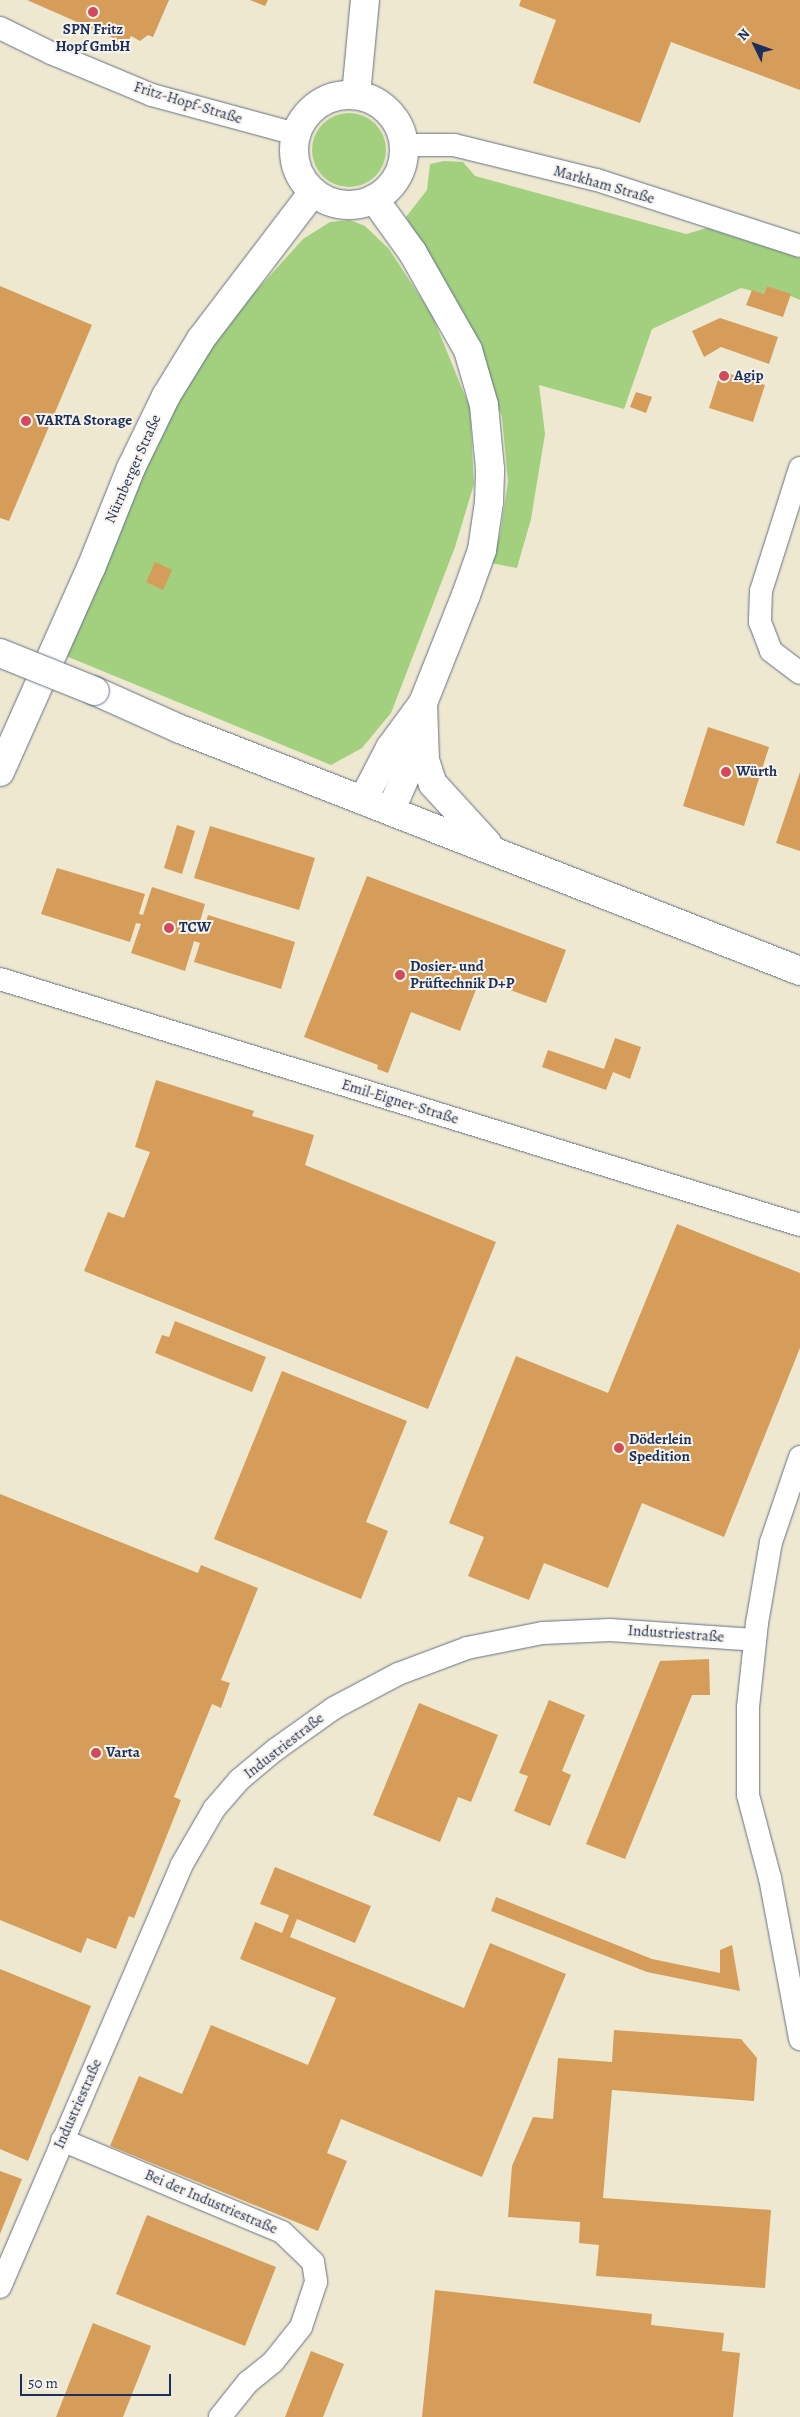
<!DOCTYPE html>
<html>
<head>
<meta charset="utf-8">
<style>
  body { margin:0 }
  #map { position:relative; width:800px; height:2417px; overflow:hidden; background:#eee8d0; font-family:Alegreya,serif }
  div>[style] { position:absolute }
  [style*='--x'] { left:calc(var(--x)*1px); top:calc(var(--y)*1px); width:calc(var(--w)*1px); rotate:calc(var(--a)*1deg) }
  .green>* { inset:0; background:#a2d07e }
  .round { border-radius:50% }
  .building>* { inset:0; background:#d59d59 }
  .roads { filter:drop-shadow(0 0 1px #657086) drop-shadow(0 0 1px #657086) }
  .minor>* { height:22px; margin:-11px; padding:0 11px; transform-origin:11px; border-radius:11px; background:#fff }
  .secondary>* { height:28px; margin:-14px; padding:0 14px; transform-origin:14px; border-radius:14px; background:#fff }
  .primary>* { height:28px; margin:-14px; padding:0 14px; transform-origin:14px; border-radius:14px; background:#fff }
  .primary>.ring { margin:-14px; padding:0; box-sizing:content-box; background:none; border:28px solid #fff; border-radius:50% }
  .bridges { filter:drop-shadow(0 0 1px #657086) drop-shadow(0 0 1px #657086) }
  .primary-bridge>* { height:28px; margin:-14px; padding:0 14px; transform-origin:14px; border-radius:14px; background:#fff }
  .dots>* { width:14px; height:14px; translate:-50% -50%; box-sizing:border-box; border:2px solid #f7f3e8; border-radius:50% }
  span { translate:-50% -50%; white-space:nowrap; text-align:center; line-height:1.15; -webkit-text-stroke:4px #f7f3e8; paint-order:stroke }
  .poi-label { font-size:15px; color:#1b2f5e; font-weight:700 }
  .left { translate:0 -50%; text-align:left }
  .street-label { font-size:15px; color:#1b2f5e }
  .north { position:absolute; left:730px; top:20px; width:50px; height:50px; -webkit-text-stroke:4px #f7f3e8; paint-order:stroke; rotate:312deg; font-size:14px; font-weight:700; line-height:20px; text-align:center; color:#1b2f5e }
  .north::after { content:''; display:block; margin:auto; width:18px; height:22px; background:#1b2f5e; clip-path:polygon(50% 0,100% 100%,50% 72%,0 100%) }
  .scale { position:absolute; left:20px; top:2374px; width:151px; height:22px; box-sizing:border-box; border:2px solid #1b2f5e; border-top:0; padding-left:6px; font-size:15px; line-height:18px; white-space:nowrap; color:#1b2f5e; -webkit-text-stroke:4px #f7f3e8; paint-order:stroke }
</style>
</head>
<body>
<div id="map">
  <div class="green">
    <i class="round" style="left:312px;top:113px;width:74px;height:74px"></i>
    <i style="clip-path:polygon(444px 161px,463px 162px,475px 176px,686px 234px,707px 228px,800px 258px,800px 300px,767px 286px,764px 294px,741px 288px,652px 329px,624px 409px,539px 385px,545px 434px,531px 519px,517px 568px,491px 563px,500px 534px,508px 482px,502px 417px,479px 349px,406px 217px,427px 190px,430px 164px)"></i>
    <i style="clip-path:polygon(350px 220px,365px 226px,389px 249px,432px 315px,470px 408px,474px 484px,455px 547px,391px 713px,362px 748px,331px 765px,66px 656px,139px 470px,211px 341px,303px 239px,330px 222px)"></i>
  </div>
  <div class="building">
    <i style="clip-path:polygon(27px 0,169px 0,153px 37px,148px 35px,140px 41px,131px 36px,126px 46px,117px 43px,118px 40px)"></i>
    <i style="clip-path:polygon(250px 0,268px 0,265px 6px)"></i>
    <i style="clip-path:polygon(521px 0,800px 0,800px 90px,671px 42px,640px 123px,533px 83px,556px 20px,519px 6px)"></i>
    <i style="clip-path:polygon(0 286px,92px 325px,9px 521px,0 518px)"></i>
    <i style="clip-path:polygon(767px 286px,791px 294px,783px 317px,746px 305px,752px 290px,764px 294px)"></i>
    <i style="clip-path:polygon(720px 318px,778px 337px,769px 364px,721px 347px,704px 357px,692px 331px)"></i>
    <i style="clip-path:polygon(721px 371px,765px 385px,753px 422px,709px 408px)"></i>
    <i style="clip-path:polygon(636px 392px,652px 397px,646px 413px,630px 407px)"></i>
    <i style="clip-path:polygon(155px 562px,172px 570px,163px 590px,146px 582px)"></i>
    <i style="clip-path:polygon(708px 727px,769px 747px,744px 826px,683px 806px)"></i>
    <i style="clip-path:polygon(800px 772px,800px 851px,776px 843px)"></i>
    <i style="clip-path:polygon(177px 825px,195px 831px,182px 874px,164px 868px)"></i>
    <i style="clip-path:polygon(210px 826px,315px 858px,299px 910px,194px 878px)"></i>
    <i style="clip-path:polygon(57px 868px,145px 894px,139px 914px,143px 915px,152px 887px,205px 904px,197px 932px,202px 934px,208px 915px,295px 942px,281px 989px,194px 962px,200px 943px,194px 941px,185px 971px,131px 953px,141px 924px,136px 923px,130px 942px,41px 914px)"></i>
    <i style="clip-path:polygon(367px 876px,566px 950px,546px 1003px,480px 979px,460px 1031px,411px 1012px,388px 1073px,377px 1069px,378px 1065px,304px 1037px)"></i>
    <i style="clip-path:polygon(615px 1038px,641px 1047px,630px 1079px,613px 1072px,606px 1090px,542px 1067px,548px 1050px,604px 1069px)"></i>
    <i style="clip-path:polygon(156px 1080px,254px 1111px,252px 1116px,314px 1135px,305px 1165px,496px 1242px,428px 1409px,84px 1271px,108px 1212px,124px 1218px,150px 1152px,135px 1147px)"></i>
    <i style="clip-path:polygon(677px 1224px,800px 1273px,800px 1348px,724px 1537px,642px 1503px,608px 1588px,544px 1563px,529px 1600px,468px 1576px,484px 1537px,449px 1523px,516px 1356px,608px 1393px)"></i>
    <i style="clip-path:polygon(175px 1321px,266px 1357px,252px 1392px,155px 1353px,162px 1335px,169px 1337px)"></i>
    <i style="clip-path:polygon(282px 1371px,407px 1421px,366px 1522px,388px 1531px,361px 1599px,214px 1539px)"></i>
    <i style="clip-path:polygon(0 1494px,198px 1573px,201px 1565px,258px 1588px,221px 1680px,230px 1683px,221px 1708px,212px 1704px,174px 1797px,181px 1800px,134px 1918px,129px 1916px,116px 1949px,87px 1938px,81px 1953px,0 1920px)"></i>
    <i style="clip-path:polygon(709px 1659px,710px 1695px,692px 1695px,625px 1859px,586px 1844px,660px 1661px)"></i>
    <i style="clip-path:polygon(549px 1700px,585px 1715px,562px 1771px,571px 1775px,550px 1826px,514px 1811px,528px 1776px,519px 1773px)"></i>
    <i style="clip-path:polygon(419px 1703px,498px 1735px,471px 1802px,458px 1797px,440px 1842px,373px 1815px)"></i>
    <i style="clip-path:polygon(275px 1867px,371px 1906px,355px 1943px,297px 1919px,290px 1937px,464px 2008px,490px 1943px,566px 1974px,482px 2177px,341px 2119px,327px 2153px,347px 2161px,318px 2231px,110px 2146px,139px 2076px,182px 2094px,211px 2025px,308px 2065px,336px 1998px,240px 1959px,255px 1922px,282px 1933px,289px 1915px,260px 1904px)"></i>
    <i style="clip-path:polygon(496px 1897px,652px 1959px,720px 1973px,720px 1950px,732px 1945px,740px 1991px,647px 1972px,491px 1911px)"></i>
    <i style="clip-path:polygon(0 1969px,91px 2006px,28px 2161px,0 2149px)"></i>
    <i style="clip-path:polygon(614px 2030px,741px 2039px,757px 2058px,754px 2101px,612px 2090px,603px 2198px,771px 2210px,765px 2288px,596px 2276px,599px 2245px,579px 2243px,580px 2222px,508px 2217px,512px 2166px,533px 2117px,553px 2119px,558px 2058px,612px 2062px)"></i>
    <i style="clip-path:polygon(0 2171px,22px 2179px,0 2234px)"></i>
    <i style="clip-path:polygon(147px 2215px,276px 2267px,245px 2346px,116px 2294px)"></i>
    <i style="clip-path:polygon(435px 2290px,652px 2314px,651px 2325px,724px 2333px,722px 2351px,740px 2353px,733px 2417px,422px 2417px)"></i>
    <i style="clip-path:polygon(93px 2323px,151px 2346px,123px 2417px,56px 2417px)"></i>
    <i style="clip-path:polygon(311px 2351px,344px 2364px,323px 2417px,285px 2417px)"></i>
  </div>
  <div class="roads">
    <div class="minor">
      <i style="--x:0;--y:28;--w:57;--a:26.1"></i>
      <i style="--x:51;--y:53;--w:109;--a:22.6"></i>
      <i style="--x:152;--y:95;--w:149;--a:15.2"></i>
      <i style="--x:405;--y:145;--w:49;--a:0"></i>
      <i style="--x:454;--y:145;--w:147;--a:13.8"></i>
      <i style="--x:597;--y:180;--w:213;--a:18"></i>
      <i style="--x:800;--y:468;--w:129;--a:107.6"></i>
      <i style="--x:761;--y:591;--w:31;--a:92"></i>
      <i style="--x:760;--y:622;--w:31;--a:69"></i>
      <i style="--x:771;--y:651;--w:36;--a:37"></i>
      <i style="--x:0;--y:979;--w:837;--a:17.09"></i>
      <i style="--x:800;--y:1457;--w:90;--a:108.8"></i>
      <i style="--x:771;--y:1542;--w:82;--a:99.8"></i>
      <i style="--x:757;--y:1623;--w:84;--a:96.1"></i>
      <i style="--x:748;--y:1707;--w:88;--a:90"></i>
      <i style="--x:748;--y:1795;--w:86;--a:75.2"></i>
      <i style="--x:770;--y:1878;--w:164;--a:79.4"></i>
      <i style="--x:62;--y:2140;--w:238;--a:22.7"></i>
      <i style="--x:282;--y:2232;--w:43;--a:44.1"></i>
      <i style="--x:313;--y:2262;--w:20;--a:81"></i>
      <i style="--x:316;--y:2282;--w:47;--a:108.4"></i>
      <i style="--x:301;--y:2327;--w:45;--a:128.7"></i>
      <i style="--x:273;--y:2362;--w:32;--a:141"></i>
      <i style="--x:248;--y:2382;--w:45;--a:128.7"></i>
      <i style="--x:0;--y:2287;--w:458;--a:-66.7"></i>
      <i style="--x:181;--y:1866;--w:66;--a:-59.9"></i>
      <i style="--x:214;--y:1809;--w:38;--a:-49"></i>
      <i style="--x:239;--y:1780;--w:47;--a:-39.8"></i>
      <i style="--x:275;--y:1750;--w:72;--a:-35.4"></i>
      <i style="--x:334;--y:1708;--w:72;--a:-28"></i>
      <i style="--x:398;--y:1674;--w:74;--a:-20.6"></i>
      <i style="--x:467;--y:1648;--w:77;--a:-11.2"></i>
      <i style="--x:543;--y:1633;--w:67;--a:-2.6"></i>
      <i style="--x:610;--y:1630;--w:145;--a:3.9"></i>
    </div>
    <div class="secondary">
      <i style="--x:0;--y:772;--w:223;--a:-66"></i>
      <i style="--x:91;--y:568;--w:108;--a:-68.2"></i>
      <i style="--x:131;--y:468;--w:80;--a:-64.1"></i>
      <i style="--x:166;--y:396;--w:67;--a:-58.4"></i>
      <i style="--x:201;--y:339;--w:185;--a:-52.7"></i>
    </div>
    <div class="primary">
      <i style="--x:356;--y:95;--w:95;--a:-84.6"></i>
      <i class="ring" style="left:294px;top:95px;width:82px;height:82px"></i>
      <i style="--x:95;--y:691;--w:93;--a:24.1"></i>
      <i style="--x:180;--y:729;--w:666;--a:21.32"></i>
      <i style="--x:423;--y:703;--w:57;--a:88"></i>
      <i style="--x:425;--y:760;--w:25;--a:72"></i>
      <i style="--x:433;--y:784;--w:80;--a:47.5"></i>
      <i style="--x:363;--y:800;--w:59;--a:-62.6"></i>
      <i style="--x:390;--y:748;--w:56;--a:-53.7"></i>
      <i style="--x:423;--y:703;--w:116;--a:-68.3"></i>
      <i style="--x:466;--y:595;--w:48;--a:-70.4"></i>
      <i style="--x:482;--y:550;--w:49;--a:-81.7"></i>
      <i style="--x:489;--y:502;--w:33;--a:-88"></i>
      <i style="--x:490;--y:469;--w:64;--a:-95.4"></i>
      <i style="--x:484;--y:405;--w:57;--a:-106.2"></i>
      <i style="--x:468;--y:350;--w:112;--a:-119.6"></i>
      <i style="--x:413;--y:253;--w:67;--a:-125.8"></i>
      <i style="--x:391;--y:810;--w:81;--a:-66.6"></i>
    </div>
  </div>
  <div class="bridges">
    <div class="primary-bridge">
      <i style="--x:0;--y:653;--w:102;--a:21.8"></i>
    </div>
  </div>
  <div class="dots">
    <i style="left:93px;top:12px;background:#d1495b"></i>
    <i style="left:724px;top:376px;background:#d1495b"></i>
    <i style="left:26px;top:421px;background:#d1495b"></i>
    <i style="left:726px;top:772px;background:#d1495b"></i>
    <i style="left:169px;top:928px;background:#d1495b"></i>
    <i style="left:400px;top:975px;background:#d1495b"></i>
    <i style="left:619px;top:1448px;background:#d1495b"></i>
    <i style="left:96px;top:1753px;background:#d1495b"></i>
  </div>
  <div class="poi-label">
    <span style="left:93px;top:38px">SPN Fritz<br>Hopf GmbH</span>
    <span class="left" style="left:734px;top:376px">Agip</span>
    <span class="left" style="left:36px;top:421px">VARTA Storage</span>
    <span class="left" style="left:736px;top:772px">Würth</span>
    <span class="left" style="left:179px;top:928px">TCW</span>
    <span class="left" style="left:410px;top:975px">Dosier- und<br>Prüftechnik D+P</span>
    <span class="left" style="left:629px;top:1448px">Döderlein<br>Spedition</span>
    <span class="left" style="left:106px;top:1753px">Varta</span>
  </div>
  <div class="street-label">
    <span style="left:188px;top:103px;rotate:17deg">Fritz-Hopf-Straße</span>
    <span style="left:604px;top:185px;rotate:16deg">Markham Straße</span>
    <span style="left:133px;top:469px;rotate:-66deg">Nürnberger Straße</span>
    <span style="left:400px;top:1102px;rotate:17deg">Emil-Eigner-Straße</span>
    <span style="left:676px;top:1634px;rotate:4deg">Industriestraße</span>
    <span style="left:284px;top:1746px;rotate:-38deg">Industriestraße</span>
    <span style="left:78px;top:2104px;rotate:-66deg">Industriestraße</span>
    <span style="left:211px;top:2202px;rotate:23deg">Bei der Industriestraße</span>
  </div>
  <div class="north">N</div>
  <div class="scale">50 m</div>
</div>
</body>
</html>
